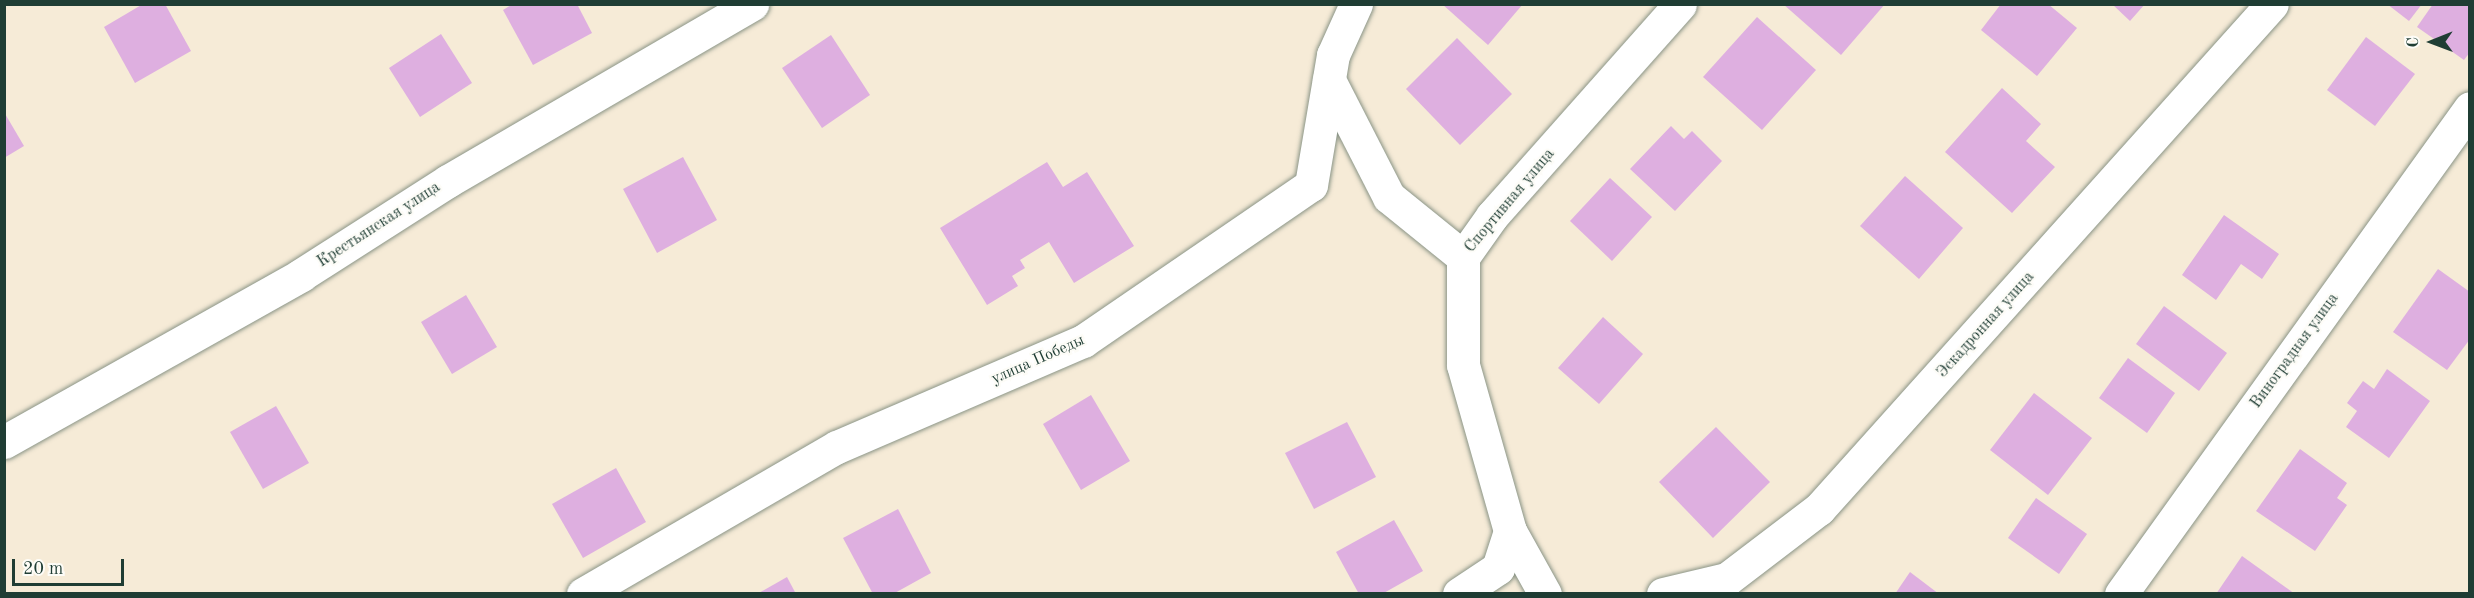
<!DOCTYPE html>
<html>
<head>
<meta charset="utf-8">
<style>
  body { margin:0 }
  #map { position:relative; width:2474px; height:598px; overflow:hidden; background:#f6ebd7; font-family:"Old Standard TT",serif }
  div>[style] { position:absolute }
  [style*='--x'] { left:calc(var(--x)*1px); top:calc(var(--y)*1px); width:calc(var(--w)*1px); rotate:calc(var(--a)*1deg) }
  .building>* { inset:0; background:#deafe0 }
  .roads { filter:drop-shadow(0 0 2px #8a9486) drop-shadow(0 0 2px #8a9486) }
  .minor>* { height:33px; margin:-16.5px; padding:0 16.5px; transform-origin:16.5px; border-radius:16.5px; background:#fff }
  span { translate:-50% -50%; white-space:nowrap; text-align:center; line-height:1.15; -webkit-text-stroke:4.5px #fdfcf7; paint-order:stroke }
  .street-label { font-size:16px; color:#1f3d34 }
  .frame { position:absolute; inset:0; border:6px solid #1f3d34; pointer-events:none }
  .north { position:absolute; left:2402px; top:12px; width:60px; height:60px; -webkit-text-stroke:4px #fdfcf7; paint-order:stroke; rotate:269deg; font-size:16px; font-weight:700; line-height:24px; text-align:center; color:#1f3d34 }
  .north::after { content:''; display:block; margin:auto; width:21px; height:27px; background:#1f3d34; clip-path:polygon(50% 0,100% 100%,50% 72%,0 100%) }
  .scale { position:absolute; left:12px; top:559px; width:112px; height:27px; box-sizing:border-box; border:3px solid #1f3d34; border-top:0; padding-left:8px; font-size:18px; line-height:21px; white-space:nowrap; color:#1f3d34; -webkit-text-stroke:4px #fdfcf7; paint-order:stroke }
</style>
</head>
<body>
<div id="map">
  <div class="building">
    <i style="clip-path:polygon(143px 4px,165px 4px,191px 51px,135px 83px,104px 27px)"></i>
    <i style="clip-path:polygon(513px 4px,577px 4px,592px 33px,533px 65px,503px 10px)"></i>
    <i style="clip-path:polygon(1442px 4px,1523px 4px,1488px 45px)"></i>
    <i style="clip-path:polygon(1783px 4px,1885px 4px,1841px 55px)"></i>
    <i style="clip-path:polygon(2001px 4px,2048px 4px,2077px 28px,2037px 76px,1981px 30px)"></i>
    <i style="clip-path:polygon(2112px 4px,2145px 4px,2130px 21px)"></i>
    <i style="clip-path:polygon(2387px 4px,2422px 4px,2409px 21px)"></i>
    <i style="clip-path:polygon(2433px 4px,2470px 4px,2470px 52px,2464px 60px,2417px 27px)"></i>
    <i style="clip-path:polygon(1757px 17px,1816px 70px,1762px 130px,1703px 77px)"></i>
    <i style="clip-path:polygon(441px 34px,472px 83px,420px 117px,389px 68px)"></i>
    <i style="clip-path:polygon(831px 35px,870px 95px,822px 128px,782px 68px)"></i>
    <i style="clip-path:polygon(2366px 37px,2415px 74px,2375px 126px,2327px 90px)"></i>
    <i style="clip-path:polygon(1457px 38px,1512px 94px,1460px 145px,1406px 89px)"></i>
    <i style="clip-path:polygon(2002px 88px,2041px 124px,2026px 141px,2055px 167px,2012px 213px,1945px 152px)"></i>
    <i style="clip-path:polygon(4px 112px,24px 146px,4px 158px)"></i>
    <i style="clip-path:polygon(1671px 126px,1684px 139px,1692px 131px,1722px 161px,1675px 211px,1630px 169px)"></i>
    <i style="clip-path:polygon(683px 157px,717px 220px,657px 253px,623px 189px)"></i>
    <i style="clip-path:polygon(1047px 162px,1063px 187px,1087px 172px,1134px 246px,1074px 283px,1049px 242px,1020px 260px,1025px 268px,1012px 276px,1018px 286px,987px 305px,940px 228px)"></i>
    <i style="clip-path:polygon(1905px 176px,1963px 228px,1919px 279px,1860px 226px)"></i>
    <i style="clip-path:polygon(1610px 178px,1652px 217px,1612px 261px,1570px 221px)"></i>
    <i style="clip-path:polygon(2224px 215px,2279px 254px,2262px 279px,2241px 264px,2216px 300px,2182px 275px)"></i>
    <i style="clip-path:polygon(2438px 269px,2470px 292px,2470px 339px,2447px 370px,2393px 332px)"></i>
    <i style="clip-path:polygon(466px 295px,497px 347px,452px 374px,421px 322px)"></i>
    <i style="clip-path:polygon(2164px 306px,2227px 353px,2199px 391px,2136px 344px)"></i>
    <i style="clip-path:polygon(1603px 317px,1643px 354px,1599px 404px,1558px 368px)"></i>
    <i style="clip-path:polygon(2128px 358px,2175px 393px,2147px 433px,2099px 398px)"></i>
    <i style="clip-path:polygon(2387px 369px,2430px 401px,2389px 458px,2346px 427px,2357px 411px,2347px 403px,2363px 381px,2374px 389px)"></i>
    <i style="clip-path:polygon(2034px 393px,2092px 438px,2048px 495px,1990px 450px)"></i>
    <i style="clip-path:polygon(1091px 395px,1130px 461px,1081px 490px,1043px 424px)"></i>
    <i style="clip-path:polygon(276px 406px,309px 463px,263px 489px,230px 432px)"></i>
    <i style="clip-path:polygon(1347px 422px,1376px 477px,1314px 509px,1285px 453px)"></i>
    <i style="clip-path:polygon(1716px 427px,1770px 482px,1713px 538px,1659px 482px)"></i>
    <i style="clip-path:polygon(2300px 449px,2347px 483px,2337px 498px,2347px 505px,2315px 551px,2256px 511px)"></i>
    <i style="clip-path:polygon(616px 468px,646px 522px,583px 558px,552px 504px)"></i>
    <i style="clip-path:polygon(2036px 498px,2087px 534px,2059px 574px,2008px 538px)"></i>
    <i style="clip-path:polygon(898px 509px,931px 573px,893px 594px,873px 594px,843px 538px)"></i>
    <i style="clip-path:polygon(1394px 520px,1423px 571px,1382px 594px,1359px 594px,1336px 552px)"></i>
    <i style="clip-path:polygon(2242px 556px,2295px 594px,2216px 594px)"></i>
    <i style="clip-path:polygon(1910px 572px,1939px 594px,1895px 594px)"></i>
    <i style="clip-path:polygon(787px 577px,796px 594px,757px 594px)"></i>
  </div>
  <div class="roads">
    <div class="minor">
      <i style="--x:1329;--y:80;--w:131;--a:62.9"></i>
      <i style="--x:1389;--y:197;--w:95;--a:39"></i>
      <i style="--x:4;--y:442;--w:341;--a:-29.3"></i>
      <i style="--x:301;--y:275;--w:174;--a:-32.6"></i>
      <i style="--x:448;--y:181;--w:352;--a:-30.2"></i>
      <i style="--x:1510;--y:531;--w:72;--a:60.9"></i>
      <i style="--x:583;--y:594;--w:293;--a:-30.1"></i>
      <i style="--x:837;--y:447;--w:268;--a:-23.3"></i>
      <i style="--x:1083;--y:341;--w:276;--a:-34.4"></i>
      <i style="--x:1311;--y:185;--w:132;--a:-80.4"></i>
      <i style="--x:1333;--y:55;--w:56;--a:-65.7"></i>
      <i style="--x:1459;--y:594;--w:47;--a:-33.7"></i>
      <i style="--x:1498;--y:568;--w:39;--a:-72"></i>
      <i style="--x:1510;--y:531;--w:173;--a:-105.8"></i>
      <i style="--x:1463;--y:365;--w:108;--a:-90"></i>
      <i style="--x:1463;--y:257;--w:50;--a:-54.7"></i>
      <i style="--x:1492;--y:216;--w:283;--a:-48.4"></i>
      <i style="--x:1663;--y:594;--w:66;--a:-13.2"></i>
      <i style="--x:1727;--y:579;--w:116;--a:-37.3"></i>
      <i style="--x:1819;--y:509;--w:678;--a:-48.11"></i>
      <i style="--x:2121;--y:594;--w:598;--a:-54.32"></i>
    </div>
  </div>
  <div class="street-label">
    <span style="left:1510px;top:201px;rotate:-50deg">Спортивная улица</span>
    <span style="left:379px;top:225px;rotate:-33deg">Крестьянская улица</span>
    <span style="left:1986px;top:325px;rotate:-48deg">Эскадронная улица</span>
    <span style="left:2295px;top:351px;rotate:-54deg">Виноградная улица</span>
    <span style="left:1038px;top:360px;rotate:-24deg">улица Победы</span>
  </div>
  <div class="frame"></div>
  <div class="north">С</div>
  <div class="scale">20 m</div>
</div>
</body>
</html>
